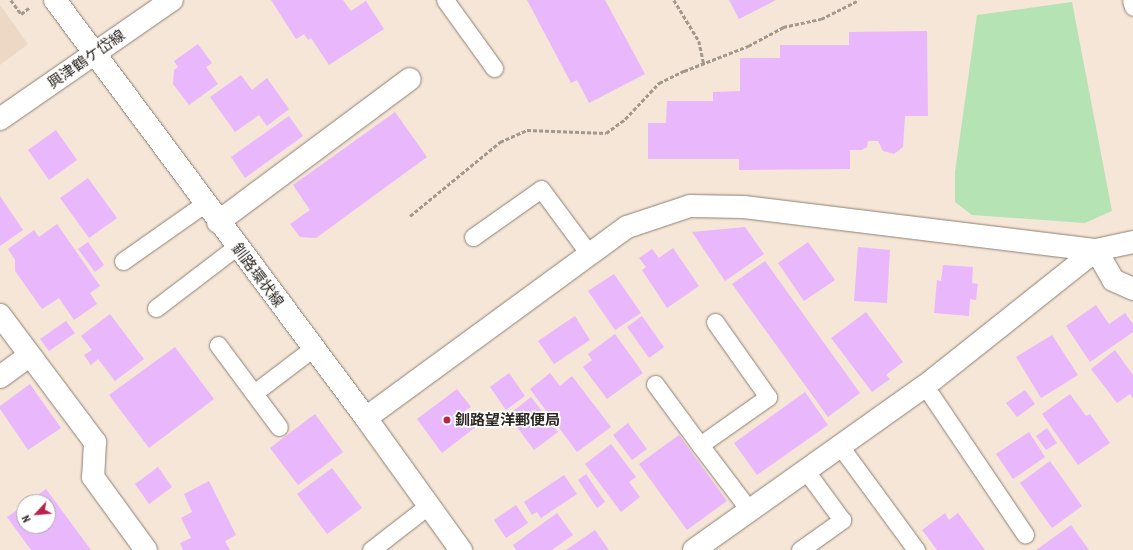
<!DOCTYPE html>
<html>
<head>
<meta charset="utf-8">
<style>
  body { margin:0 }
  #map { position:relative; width:1133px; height:550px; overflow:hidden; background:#f5e6d7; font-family:"PT Sans Narrow","Noto Sans JP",sans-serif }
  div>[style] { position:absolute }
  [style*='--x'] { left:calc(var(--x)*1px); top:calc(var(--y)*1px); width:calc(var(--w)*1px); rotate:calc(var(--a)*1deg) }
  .built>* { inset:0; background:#edd8c5 }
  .green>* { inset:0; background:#b5e3b4 }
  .building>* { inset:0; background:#e9b7fc }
  .path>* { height:2.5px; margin-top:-1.25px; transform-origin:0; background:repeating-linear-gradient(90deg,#a3988d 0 4px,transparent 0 6px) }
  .roads { filter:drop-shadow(0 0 1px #8d8073) drop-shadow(0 0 1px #8d8073) }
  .service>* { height:17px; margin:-8.5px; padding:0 8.5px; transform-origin:8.5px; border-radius:8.5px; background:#fff }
  .minor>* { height:22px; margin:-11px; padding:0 11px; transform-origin:11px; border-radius:11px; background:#fff }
  .primary>* { height:22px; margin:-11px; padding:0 11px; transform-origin:11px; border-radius:11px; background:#fff }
  .dots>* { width:11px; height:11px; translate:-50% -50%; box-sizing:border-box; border:2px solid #fff; border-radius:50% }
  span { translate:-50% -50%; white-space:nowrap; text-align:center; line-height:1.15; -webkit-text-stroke:3.5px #fff; paint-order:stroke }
  .street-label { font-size:15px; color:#2c2722 }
  .poi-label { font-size:15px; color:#2c2722; font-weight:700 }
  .left { translate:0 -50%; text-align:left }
  .north { position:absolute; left:16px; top:494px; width:40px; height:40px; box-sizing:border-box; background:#fff; border:1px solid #aba9a7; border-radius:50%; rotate:244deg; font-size:11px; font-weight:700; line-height:16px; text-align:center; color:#2c2722 }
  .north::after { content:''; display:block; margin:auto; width:14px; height:18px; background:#b6254b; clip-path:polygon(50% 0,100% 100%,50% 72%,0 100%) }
</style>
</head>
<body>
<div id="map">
  <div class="built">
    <i style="clip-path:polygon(0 5px,28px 44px,0 65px)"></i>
  </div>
  <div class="green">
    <i style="clip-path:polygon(1072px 2px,1112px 211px,1085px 223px,972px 215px,955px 202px,955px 172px,977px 15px)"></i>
  </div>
  <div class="building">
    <i style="clip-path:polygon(271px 0,343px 0,351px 11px,366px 1px,384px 29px,329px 65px,311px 38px,308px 40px,304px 34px,296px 39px)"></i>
    <i style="clip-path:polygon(527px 0,605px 0,645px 74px,589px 103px,577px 80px,571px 83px)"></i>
    <i style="clip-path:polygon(729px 0,776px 0,739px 19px)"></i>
    <i style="clip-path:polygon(927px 31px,928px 116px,905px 116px,903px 147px,894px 154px,883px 151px,878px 141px,868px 141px,867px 147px,862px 150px,850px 150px,850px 169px,739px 170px,739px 159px,648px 159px,648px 123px,666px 123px,667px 101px,713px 101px,713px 92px,740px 91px,740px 58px,780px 58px,780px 45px,849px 45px,849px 32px)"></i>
    <i style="clip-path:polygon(198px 44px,212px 63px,206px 67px,218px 84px,189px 105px,173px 84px,174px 70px,178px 67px,174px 61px)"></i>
    <i style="clip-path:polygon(241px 75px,252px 90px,267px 78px,289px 109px,267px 126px,259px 115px,235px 132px,210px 97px)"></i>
    <i style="clip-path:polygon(395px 112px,427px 157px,316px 238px,300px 237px,290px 224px,310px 210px,293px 185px)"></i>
    <i style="clip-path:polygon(289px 116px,303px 136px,245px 178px,231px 157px)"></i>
    <i style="clip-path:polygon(56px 130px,77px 160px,49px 180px,28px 150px)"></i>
    <i style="clip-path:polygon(88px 178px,117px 218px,89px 238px,60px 198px)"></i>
    <i style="clip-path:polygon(0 196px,23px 230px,0 246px)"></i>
    <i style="clip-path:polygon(57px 224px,100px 286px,90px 293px,97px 304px,74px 320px,59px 298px,42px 309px,15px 271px,15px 260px,8px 249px,34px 230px,39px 237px)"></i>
    <i style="clip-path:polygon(745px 227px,764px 254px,725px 281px,692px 232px)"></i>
    <i style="clip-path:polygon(88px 242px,104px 265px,95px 272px,78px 249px)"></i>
    <i style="clip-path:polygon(808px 242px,835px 280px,804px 301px,778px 263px)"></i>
    <i style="clip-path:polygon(858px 247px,890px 250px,887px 303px,854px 301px)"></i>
    <i style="clip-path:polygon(673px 248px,699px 286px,667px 308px,642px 270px,646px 267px,639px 258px,652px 249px,659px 258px)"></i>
    <i style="clip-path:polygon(765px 261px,860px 393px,828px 417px,732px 284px)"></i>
    <i style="clip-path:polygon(943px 265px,973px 267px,972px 283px,978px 284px,976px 300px,970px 299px,969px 316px,934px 313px,937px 280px,941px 281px)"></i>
    <i style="clip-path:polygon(614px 274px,641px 313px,615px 330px,588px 291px)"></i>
    <i style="clip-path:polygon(1096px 305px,1109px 324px,1125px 313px,1133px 324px,1133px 332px,1090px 362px,1066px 326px)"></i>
    <i style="clip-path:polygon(866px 312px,903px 362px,886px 375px,890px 379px,872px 392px,831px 338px)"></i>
    <i style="clip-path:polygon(110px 314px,144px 359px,115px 381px,98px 359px,91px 365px,84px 355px,92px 350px,81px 336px)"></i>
    <i style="clip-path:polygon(575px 316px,590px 340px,554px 364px,538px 341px)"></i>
    <i style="clip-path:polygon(642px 316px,664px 347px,649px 358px,627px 327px)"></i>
    <i style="clip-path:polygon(66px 321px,75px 333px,49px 351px,40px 339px)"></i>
    <i style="clip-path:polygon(615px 334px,643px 373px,607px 399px,583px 367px,592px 360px,588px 354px)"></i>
    <i style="clip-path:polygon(1052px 335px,1078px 375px,1041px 398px,1016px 357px)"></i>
    <i style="clip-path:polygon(175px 347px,214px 399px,149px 448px,109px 395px)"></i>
    <i style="clip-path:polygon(1115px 350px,1133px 375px,1133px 398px,1130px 394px,1117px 403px,1091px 369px)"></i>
    <i style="clip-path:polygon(509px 373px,525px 396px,506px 410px,490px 387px)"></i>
    <i style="clip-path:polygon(550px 373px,560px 386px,572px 376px,611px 427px,577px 452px,530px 389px)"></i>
    <i style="clip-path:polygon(30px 384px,61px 428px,28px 450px,0 409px,0 406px)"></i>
    <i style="clip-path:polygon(457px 389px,471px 407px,465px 411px,477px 426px,442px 453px,417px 419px)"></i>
    <i style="clip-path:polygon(1025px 390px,1035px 404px,1017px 417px,1006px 403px)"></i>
    <i style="clip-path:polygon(805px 392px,828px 425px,757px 475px,734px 443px)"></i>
    <i style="clip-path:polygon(1070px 394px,1086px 416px,1090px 414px,1110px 443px,1078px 465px,1042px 414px)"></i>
    <i style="clip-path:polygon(531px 397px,558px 432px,534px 450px,508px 415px)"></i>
    <i style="clip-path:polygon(315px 414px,343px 452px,298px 485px,270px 448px)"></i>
    <i style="clip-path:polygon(628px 423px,647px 449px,632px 460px,613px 435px)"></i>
    <i style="clip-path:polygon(1047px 428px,1057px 443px,1046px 450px,1036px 436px)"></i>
    <i style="clip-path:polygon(1029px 432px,1045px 457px,1013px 479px,996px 454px)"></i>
    <i style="clip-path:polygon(679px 435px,727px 501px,687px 530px,639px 464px)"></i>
    <i style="clip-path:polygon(611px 444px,636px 477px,629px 482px,640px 497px,621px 512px,585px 464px)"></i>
    <i style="clip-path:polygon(1050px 461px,1082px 506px,1052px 528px,1020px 483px)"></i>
    <i style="clip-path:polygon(158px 467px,172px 487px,149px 504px,135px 484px)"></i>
    <i style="clip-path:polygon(332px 468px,362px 508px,327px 534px,297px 494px)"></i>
    <i style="clip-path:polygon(586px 474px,605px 502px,597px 508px,578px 480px)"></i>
    <i style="clip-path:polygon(564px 475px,577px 494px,541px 518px,537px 512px,532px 515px,524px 502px)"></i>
    <i style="clip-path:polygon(209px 481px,236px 535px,225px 541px,230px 550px,183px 550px,180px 543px,191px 538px,181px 518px,192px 512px,184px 494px)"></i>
    <i style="clip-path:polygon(46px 489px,91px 550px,31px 550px,7px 517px,24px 505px,24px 526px,48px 526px,48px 502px,28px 502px)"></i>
    <i style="clip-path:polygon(516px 505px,528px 523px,506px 538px,494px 520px)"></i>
    <i style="clip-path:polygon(557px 513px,573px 535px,552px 550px,516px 550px,513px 545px)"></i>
    <i style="clip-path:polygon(945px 513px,949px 520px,958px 513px,985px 550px,937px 550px,922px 530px)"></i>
    <i style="clip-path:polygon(1071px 525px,1089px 550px,1036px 550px)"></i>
    <i style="clip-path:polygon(595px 530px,609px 550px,566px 550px)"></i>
  </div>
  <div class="path">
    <i style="--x:11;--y:0;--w:17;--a:54"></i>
    <i style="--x:21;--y:14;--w:11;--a:-38"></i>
    <i style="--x:674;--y:0;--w:48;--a:58.6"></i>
    <i style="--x:699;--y:41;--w:24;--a:78"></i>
    <i style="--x:410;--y:216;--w:117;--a:-39.4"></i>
    <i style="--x:500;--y:142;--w:30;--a:-24"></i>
    <i style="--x:527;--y:130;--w:79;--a:2.2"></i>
    <i style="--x:606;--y:133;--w:24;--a:-36"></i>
    <i style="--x:625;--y:119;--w:50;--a:-46.6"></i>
    <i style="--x:659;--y:83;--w:28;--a:-26"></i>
    <i style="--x:684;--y:71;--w:69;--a:-21.3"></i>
    <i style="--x:748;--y:46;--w:40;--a:-28"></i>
    <i style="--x:783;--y:27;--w:39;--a:-12"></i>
    <i style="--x:821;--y:19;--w:42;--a:-26.6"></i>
  </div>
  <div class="roads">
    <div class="service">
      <i style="--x:445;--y:0;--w:84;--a:54.2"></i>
      <i style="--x:1131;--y:0;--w:7;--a:74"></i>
      <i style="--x:473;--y:237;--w:83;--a:-35.2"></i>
      <i style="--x:541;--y:189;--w:82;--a:53.4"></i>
      <i style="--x:123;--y:261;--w:99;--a:-35.1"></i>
      <i style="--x:156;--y:308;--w:101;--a:-37.3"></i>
      <i style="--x:715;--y:322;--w:92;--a:54.8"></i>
      <i style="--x:768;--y:397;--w:83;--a:144.8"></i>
      <i style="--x:700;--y:445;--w:83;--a:52.9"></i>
      <i style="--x:218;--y:345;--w:102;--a:53.4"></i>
      <i style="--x:655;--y:384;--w:76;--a:53.6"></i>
      <i style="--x:925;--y:386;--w:179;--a:56"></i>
      <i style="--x:254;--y:393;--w:74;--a:-37.3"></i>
      <i style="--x:840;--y:446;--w:129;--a:53.8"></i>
      <i style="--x:371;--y:550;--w:73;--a:-37.8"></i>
      <i style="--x:800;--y:550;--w:52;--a:-35.5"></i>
      <i style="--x:842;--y:520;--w:61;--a:-126.3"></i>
    </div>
    <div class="minor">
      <i style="--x:0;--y:119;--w:209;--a:-34.7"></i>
      <i style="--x:218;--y:222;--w:239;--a:-36.7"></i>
      <i style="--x:0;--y:315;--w:159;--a:53.2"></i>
      <i style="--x:95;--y:442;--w:35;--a:93"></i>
      <i style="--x:93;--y:477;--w:90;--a:54"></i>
      <i style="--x:0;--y:377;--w:36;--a:-36"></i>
      <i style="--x:366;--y:418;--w:323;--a:-36.2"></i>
      <i style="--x:627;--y:227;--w:66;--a:-18.4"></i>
      <i style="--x:690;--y:206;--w:54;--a:1.1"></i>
      <i style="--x:744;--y:207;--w:355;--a:7"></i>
      <i style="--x:1096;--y:250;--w:38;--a:-12"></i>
      <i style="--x:694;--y:550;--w:283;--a:-35.4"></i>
      <i style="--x:925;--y:386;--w:218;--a:-38.5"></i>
      <i style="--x:1096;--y:250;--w:34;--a:60"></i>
      <i style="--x:1113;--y:280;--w:22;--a:24"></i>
    </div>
    <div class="primary">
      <i style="--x:55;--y:0;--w:521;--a:53.35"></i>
      <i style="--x:366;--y:418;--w:163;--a:54.3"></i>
    </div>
  </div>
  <div class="dots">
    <i style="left:447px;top:420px;background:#b6254b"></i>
  </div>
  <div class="street-label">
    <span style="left:86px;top:59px;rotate:-35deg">興津鶴ケ岱線</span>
    <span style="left:258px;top:275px;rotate:53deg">釧路環状線</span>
  </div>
  <div class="poi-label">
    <span class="left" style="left:455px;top:420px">釧路望洋郵便局</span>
  </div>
  <div class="north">N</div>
</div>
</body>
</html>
